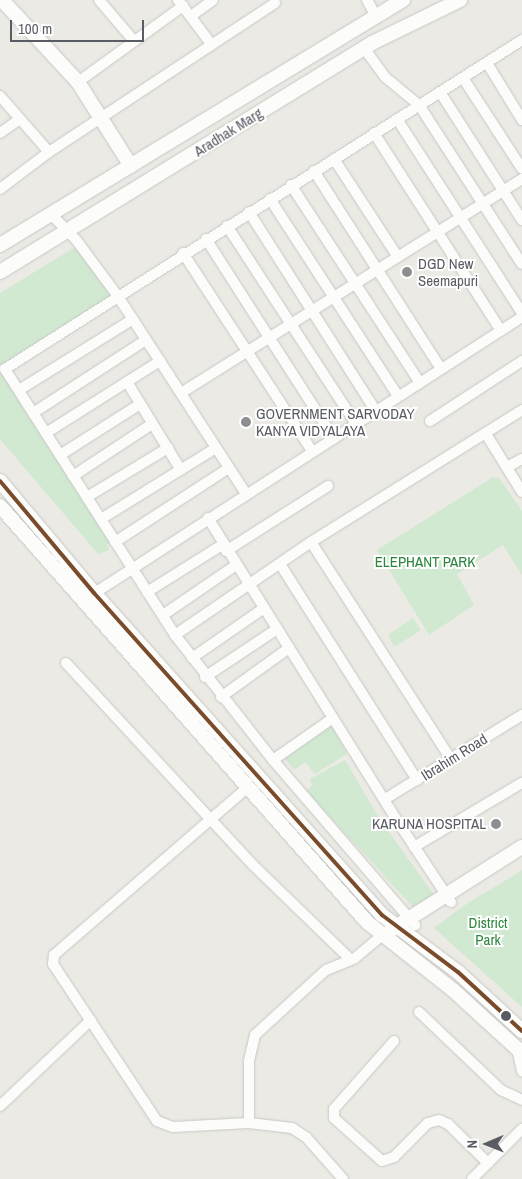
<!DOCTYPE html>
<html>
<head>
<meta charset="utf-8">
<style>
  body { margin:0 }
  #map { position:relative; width:522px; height:1179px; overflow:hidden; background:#ebeae4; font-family:"Archivo Narrow",sans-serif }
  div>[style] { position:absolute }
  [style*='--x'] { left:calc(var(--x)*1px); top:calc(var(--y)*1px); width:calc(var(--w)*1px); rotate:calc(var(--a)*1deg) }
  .green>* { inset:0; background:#d1e8d1 }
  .roads { filter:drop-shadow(0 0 1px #c7c8c6) drop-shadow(0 0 1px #c7c8c6) }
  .street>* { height:10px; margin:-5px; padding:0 5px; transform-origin:5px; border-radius:5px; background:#fcfcfb }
  .secondary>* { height:14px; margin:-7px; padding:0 7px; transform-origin:7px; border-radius:7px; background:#fcfcfb }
  .bus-1>* { height:4px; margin:-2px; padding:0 2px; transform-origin:2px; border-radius:2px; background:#7a4b2a }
  .dots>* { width:14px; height:14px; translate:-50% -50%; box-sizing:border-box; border:2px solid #fff; border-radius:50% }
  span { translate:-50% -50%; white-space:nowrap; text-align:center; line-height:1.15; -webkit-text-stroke:4px #fff; paint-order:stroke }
  .street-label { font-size:15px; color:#595c63 }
  .poi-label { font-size:15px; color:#595c63 }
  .left { translate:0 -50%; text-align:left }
  .right { translate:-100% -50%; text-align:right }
  .park-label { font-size:15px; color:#2e853e }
  .north { position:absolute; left:462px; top:1119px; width:50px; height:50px; -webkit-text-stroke:4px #fff; paint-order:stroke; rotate:269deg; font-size:14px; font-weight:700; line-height:20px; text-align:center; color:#595c63 }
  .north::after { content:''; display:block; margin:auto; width:18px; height:22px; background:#595c63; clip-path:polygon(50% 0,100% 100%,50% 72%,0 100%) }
  .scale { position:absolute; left:10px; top:20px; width:134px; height:22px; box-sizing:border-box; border:2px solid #595c63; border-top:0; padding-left:6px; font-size:15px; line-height:18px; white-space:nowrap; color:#595c63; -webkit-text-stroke:4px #fff; paint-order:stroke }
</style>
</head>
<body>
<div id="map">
  <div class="green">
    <i style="clip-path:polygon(82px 243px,114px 294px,3px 366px,111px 542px,107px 544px,109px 550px,98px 554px,0 439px,0 293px)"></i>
    <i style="clip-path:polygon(493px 477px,499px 478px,522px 511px,522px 575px,503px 545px,457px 574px,474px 605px,429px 635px,377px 550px)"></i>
    <i style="clip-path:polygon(413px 618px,421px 630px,394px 647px,388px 635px)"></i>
    <i style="clip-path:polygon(329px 719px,347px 754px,315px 774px,305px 762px,294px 770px,278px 750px)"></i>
    <i style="clip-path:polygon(345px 760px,379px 818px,434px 895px,413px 907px,306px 791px,312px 786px,310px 779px)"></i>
    <i style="clip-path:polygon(522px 870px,522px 1007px,434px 928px,462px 907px)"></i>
  </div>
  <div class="roads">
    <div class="street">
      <i style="--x:99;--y:0;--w:54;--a:49.5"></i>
      <i style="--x:178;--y:0;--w:56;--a:52.9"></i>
      <i style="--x:367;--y:0;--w:18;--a:61"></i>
      <i style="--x:191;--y:16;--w:27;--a:-36"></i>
      <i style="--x:364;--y:48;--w:36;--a:54"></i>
      <i style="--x:385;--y:77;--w:44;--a:39.5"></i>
      <i style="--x:419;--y:105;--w:189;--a:57.1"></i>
      <i style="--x:487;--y:63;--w:67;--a:58.4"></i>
      <i style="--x:463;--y:78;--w:108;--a:57"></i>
      <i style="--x:78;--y:82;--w:130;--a:-35.9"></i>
      <i style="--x:440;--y:92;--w:152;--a:57.4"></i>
      <i style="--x:0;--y:96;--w:74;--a:48.8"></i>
      <i style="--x:397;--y:119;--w:231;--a:57.2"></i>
      <i style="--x:0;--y:133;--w:24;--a:-35"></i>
      <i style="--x:374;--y:133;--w:235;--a:57.3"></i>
      <i style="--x:334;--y:159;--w:117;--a:56.9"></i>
      <i style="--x:314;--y:171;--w:235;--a:57.3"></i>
      <i style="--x:291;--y:185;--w:236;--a:56.9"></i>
      <i style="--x:0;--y:189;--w:61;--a:-37.1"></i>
      <i style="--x:49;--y:152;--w:271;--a:-33.4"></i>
      <i style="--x:270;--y:199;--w:235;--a:57"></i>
      <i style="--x:249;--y:212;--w:236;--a:57.5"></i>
      <i style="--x:51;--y:214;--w:37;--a:46"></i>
      <i style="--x:77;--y:241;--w:67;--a:53.5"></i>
      <i style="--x:117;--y:295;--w:237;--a:57"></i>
      <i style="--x:227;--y:226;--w:236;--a:56.9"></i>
      <i style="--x:206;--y:239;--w:237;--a:57.3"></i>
      <i style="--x:183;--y:253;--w:236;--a:56.9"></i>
      <i style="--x:127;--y:382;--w:103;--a:58.5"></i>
      <i style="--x:19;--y:390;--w:134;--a:-31.9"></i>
      <i style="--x:181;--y:393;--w:403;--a:-32.1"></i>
      <i style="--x:33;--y:413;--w:135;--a:-32.9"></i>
      <i style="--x:430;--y:421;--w:110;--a:-33.1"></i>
      <i style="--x:46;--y:433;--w:135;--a:-32.3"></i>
      <i style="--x:486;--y:434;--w:68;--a:58.2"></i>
      <i style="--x:60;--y:455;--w:95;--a:-32.5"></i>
      <i style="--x:507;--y:467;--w:17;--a:-28"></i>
      <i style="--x:73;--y:476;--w:95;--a:-33.4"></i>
      <i style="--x:87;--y:497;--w:95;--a:-31.2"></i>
      <i style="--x:208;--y:518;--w:366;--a:58"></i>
      <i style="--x:402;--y:828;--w:89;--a:56.5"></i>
      <i style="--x:101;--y:519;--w:135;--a:-31.7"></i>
      <i style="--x:115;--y:542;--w:136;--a:-33"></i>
      <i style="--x:311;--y:542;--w:258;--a:57.2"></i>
      <i style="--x:226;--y:551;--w:121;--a:-32.5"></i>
      <i style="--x:280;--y:564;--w:256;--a:57.6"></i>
      <i style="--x:147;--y:592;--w:89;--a:-32.1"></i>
      <i style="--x:90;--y:596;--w:514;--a:-32.86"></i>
      <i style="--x:163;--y:615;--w:88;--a:-34.4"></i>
      <i style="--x:175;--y:635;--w:165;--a:-34.4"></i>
      <i style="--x:311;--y:542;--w:249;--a:-32"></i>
      <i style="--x:192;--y:658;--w:88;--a:-34.8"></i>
      <i style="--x:66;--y:663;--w:275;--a:47.2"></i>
      <i style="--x:253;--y:865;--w:135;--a:44.1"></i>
      <i style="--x:205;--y:677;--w:87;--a:-33.7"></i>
      <i style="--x:221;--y:697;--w:84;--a:-35.8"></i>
      <i style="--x:333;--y:718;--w:73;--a:145"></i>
      <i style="--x:273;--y:760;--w:159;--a:-128.1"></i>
      <i style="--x:175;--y:635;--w:316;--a:-122.6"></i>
      <i style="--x:5;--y:369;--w:613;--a:-32.47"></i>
      <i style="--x:273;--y:760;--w:218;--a:49.3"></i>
      <i style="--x:248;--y:787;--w:257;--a:139.1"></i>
      <i style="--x:54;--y:955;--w:9;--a:96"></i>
      <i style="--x:53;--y:964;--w:188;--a:56.5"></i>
      <i style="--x:157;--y:1121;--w:17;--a:21"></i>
      <i style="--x:173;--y:1127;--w:76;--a:-3"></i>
      <i style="--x:249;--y:1123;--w:43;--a:6.6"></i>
      <i style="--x:292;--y:1128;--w:17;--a:33"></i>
      <i style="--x:306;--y:1137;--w:56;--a:48.6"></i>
      <i style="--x:385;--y:799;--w:161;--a:-31.5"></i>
      <i style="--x:414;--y:847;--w:126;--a:-30.7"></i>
      <i style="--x:419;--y:1012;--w:113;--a:43.6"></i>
      <i style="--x:501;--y:1090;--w:23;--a:25"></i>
      <i style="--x:394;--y:1041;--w:91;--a:131.4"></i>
      <i style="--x:334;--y:1109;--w:9;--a:90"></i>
      <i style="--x:334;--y:1118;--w:64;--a:41.9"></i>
      <i style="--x:382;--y:1161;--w:13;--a:-18"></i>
      <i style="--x:394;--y:1157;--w:48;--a:-45"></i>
      <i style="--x:428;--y:1123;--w:11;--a:-15"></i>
      <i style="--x:439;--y:1120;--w:10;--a:24"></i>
      <i style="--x:448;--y:1124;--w:56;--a:44.3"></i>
      <i style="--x:517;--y:1049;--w:23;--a:77"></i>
      <i style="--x:0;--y:1106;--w:125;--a:-43.4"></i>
      <i style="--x:249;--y:1123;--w:62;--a:-90"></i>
      <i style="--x:249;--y:1061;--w:27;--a:-77"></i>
      <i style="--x:255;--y:1035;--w:96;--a:-42.5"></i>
      <i style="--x:326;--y:970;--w:31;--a:-22"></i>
      <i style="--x:355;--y:958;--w:35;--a:-40"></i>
      <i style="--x:472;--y:1179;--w:71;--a:-45"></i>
    </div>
    <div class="secondary">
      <i style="--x:2;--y:0;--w:112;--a:47.2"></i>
      <i style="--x:78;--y:82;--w:99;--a:57.8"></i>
      <i style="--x:0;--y:245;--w:472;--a:-31.3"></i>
      <i style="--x:0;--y:272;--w:437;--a:-31.6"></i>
      <i style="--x:372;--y:43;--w:98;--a:-26"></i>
      <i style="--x:0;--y:481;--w:146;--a:50"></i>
      <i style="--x:94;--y:593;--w:432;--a:48.2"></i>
      <i style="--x:382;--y:915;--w:95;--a:36.9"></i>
      <i style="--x:458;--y:972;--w:87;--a:42.7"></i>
      <i style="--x:0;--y:506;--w:555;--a:48.58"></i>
      <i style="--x:367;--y:922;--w:110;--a:38.3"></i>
      <i style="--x:453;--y:990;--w:93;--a:42.4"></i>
      <i style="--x:391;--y:930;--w:155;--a:-32.4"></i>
    </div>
  </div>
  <div class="bus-1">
    <i style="--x:0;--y:481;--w:146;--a:50"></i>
    <i style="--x:94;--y:593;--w:432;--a:48.2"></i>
    <i style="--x:382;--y:915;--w:95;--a:36.9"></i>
    <i style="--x:458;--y:972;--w:87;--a:42.7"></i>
  </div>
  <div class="dots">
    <i style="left:407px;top:272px;background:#8c8e90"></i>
    <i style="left:246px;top:422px;background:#8c8e90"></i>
    <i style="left:496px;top:824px;background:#8c8e90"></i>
    <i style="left:506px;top:1016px;background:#595c63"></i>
  </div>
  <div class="street-label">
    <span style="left:228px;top:132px;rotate:-32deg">Aradhak Marg</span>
    <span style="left:454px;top:757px;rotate:-32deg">Ibrahim Road</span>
  </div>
  <div class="poi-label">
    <span class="left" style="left:418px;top:272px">DGD New<br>Seemapuri</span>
    <span class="left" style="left:256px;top:422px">GOVERNMENT SARVODAY<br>KANYA VIDYALAYA</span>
    <span class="right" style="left:486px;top:824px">KARUNA HOSPITAL</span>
  </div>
  <div class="park-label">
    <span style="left:425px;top:562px">ELEPHANT PARK</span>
    <span style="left:488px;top:931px">District<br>Park</span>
  </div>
  <div class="north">N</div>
  <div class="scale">100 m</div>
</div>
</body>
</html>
